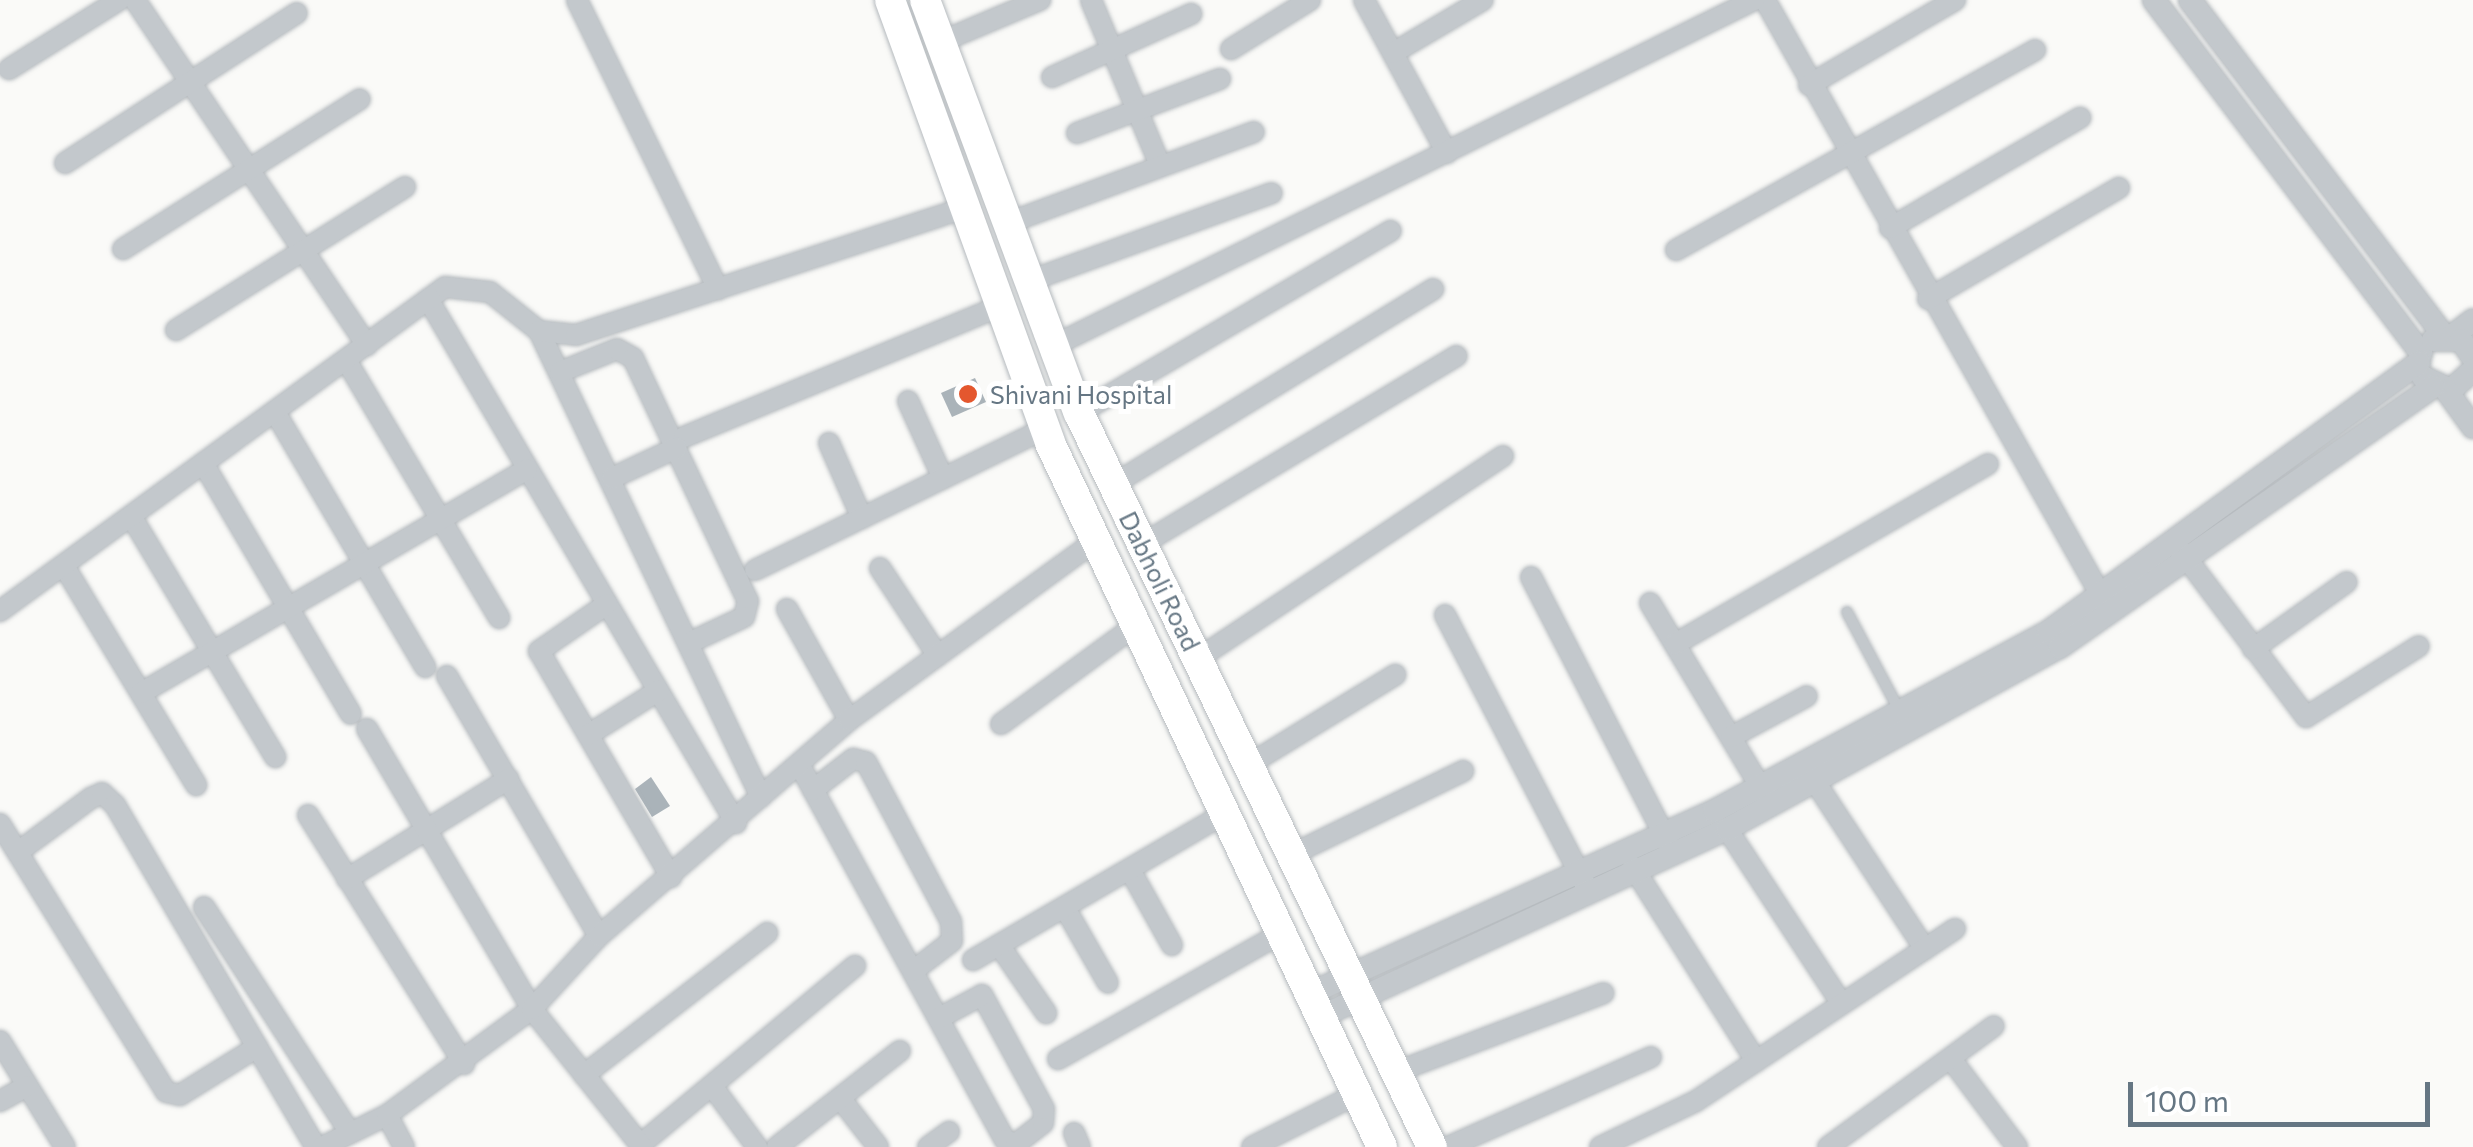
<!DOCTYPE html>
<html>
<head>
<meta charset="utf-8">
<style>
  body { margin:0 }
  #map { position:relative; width:2473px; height:1147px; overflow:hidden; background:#fafaf8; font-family:Commissioner,sans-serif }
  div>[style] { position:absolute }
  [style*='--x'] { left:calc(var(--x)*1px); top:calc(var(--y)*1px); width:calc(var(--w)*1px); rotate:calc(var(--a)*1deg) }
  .building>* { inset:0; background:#aab3b9 }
  .roads { filter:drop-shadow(0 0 2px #b5babe) drop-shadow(0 0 2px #b5babe) }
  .service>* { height:10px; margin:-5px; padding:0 5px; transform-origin:5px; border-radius:5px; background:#c3c8cc }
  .minor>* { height:20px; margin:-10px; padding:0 10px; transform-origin:10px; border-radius:10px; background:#c3c8cc }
  .tertiary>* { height:22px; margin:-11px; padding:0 11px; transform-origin:11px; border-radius:11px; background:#c3c8cc }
  .primary>* { height:30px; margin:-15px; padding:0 15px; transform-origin:15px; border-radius:15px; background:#fff }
  .dots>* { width:28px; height:28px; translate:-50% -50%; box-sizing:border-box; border:5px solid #fff; border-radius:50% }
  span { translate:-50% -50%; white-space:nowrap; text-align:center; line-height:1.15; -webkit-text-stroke:10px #fff; paint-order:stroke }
  .poi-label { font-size:25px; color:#657683 }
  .left { translate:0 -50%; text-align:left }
  .street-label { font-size:25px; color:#657683 }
  .scale { position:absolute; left:2128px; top:1082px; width:302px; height:45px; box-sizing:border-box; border:5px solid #657683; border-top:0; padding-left:12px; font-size:30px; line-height:35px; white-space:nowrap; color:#657683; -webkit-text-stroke:8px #fff; paint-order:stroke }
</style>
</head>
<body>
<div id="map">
  <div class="building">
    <i style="clip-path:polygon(975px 378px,986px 402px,952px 417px,941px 393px)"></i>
    <i style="clip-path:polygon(651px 777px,670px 806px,652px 817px,635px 789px)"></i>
  </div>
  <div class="roads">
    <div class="service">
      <i style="--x:1847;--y:612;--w:111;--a:62"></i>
    </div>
    <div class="minor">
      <i style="--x:135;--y:0;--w:416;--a:56.1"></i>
      <i style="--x:577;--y:0;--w:322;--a:64"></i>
      <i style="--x:1091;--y:0;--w:179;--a:67.3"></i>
      <i style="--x:1364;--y:0;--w:174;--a:61.5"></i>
      <i style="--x:1765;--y:0;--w:698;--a:60.57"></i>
      <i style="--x:938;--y:43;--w:111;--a:-22.9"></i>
      <i style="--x:1231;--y:49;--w:93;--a:-31.8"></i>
      <i style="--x:1393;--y:53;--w:104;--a:-30.5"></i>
      <i style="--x:9;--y:69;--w:130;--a:-32.1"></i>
      <i style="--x:1052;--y:77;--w:153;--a:-24.4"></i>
      <i style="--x:1809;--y:85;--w:169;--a:-30.2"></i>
      <i style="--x:1077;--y:133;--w:153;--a:-20.7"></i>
      <i style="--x:65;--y:163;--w:276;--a:-32.9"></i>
      <i style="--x:1008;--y:223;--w:262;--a:-20.3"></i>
      <i style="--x:1890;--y:228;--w:220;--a:-30.1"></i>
      <i style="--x:123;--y:249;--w:280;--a:-32.3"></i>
      <i style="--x:1676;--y:250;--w:411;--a:-29.1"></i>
      <i style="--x:1029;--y:281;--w:258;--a:-19.9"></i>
      <i style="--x:428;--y:299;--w:608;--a:59.55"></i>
      <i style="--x:1928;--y:299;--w:221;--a:-30.2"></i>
      <i style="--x:176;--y:330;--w:270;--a:-32"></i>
      <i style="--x:539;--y:331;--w:516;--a:64.53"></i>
      <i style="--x:1051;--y:347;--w:784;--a:-26.27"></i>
      <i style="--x:346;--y:360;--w:300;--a:59.3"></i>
      <i style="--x:560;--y:372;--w:61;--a:-22"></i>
      <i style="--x:617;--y:349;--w:18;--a:29"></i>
      <i style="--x:633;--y:358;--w:269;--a:64.7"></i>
      <i style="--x:748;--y:601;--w:16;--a:104"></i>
      <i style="--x:744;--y:617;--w:56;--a:154.8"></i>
      <i style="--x:908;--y:401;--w:85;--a:65.6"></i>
      <i style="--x:275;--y:412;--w:296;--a:59.5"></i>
      <i style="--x:1079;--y:413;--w:361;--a:-30.3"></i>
      <i style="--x:684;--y:437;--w:338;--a:-22.5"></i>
      <i style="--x:829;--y:443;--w:82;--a:66.3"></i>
      <i style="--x:203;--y:463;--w:291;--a:59.5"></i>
      <i style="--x:612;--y:478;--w:71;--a:-25.1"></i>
      <i style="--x:1114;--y:484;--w:374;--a:-31.4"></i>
      <i style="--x:131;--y:516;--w:281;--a:59.1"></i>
      <i style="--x:1139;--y:546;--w:370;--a:-30.9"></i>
      <i style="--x:2178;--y:547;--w:213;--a:53"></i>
      <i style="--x:2306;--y:717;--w:133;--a:-32.1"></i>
      <i style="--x:64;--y:566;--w:256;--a:58.9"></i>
      <i style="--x:880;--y:568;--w:105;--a:56.6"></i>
      <i style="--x:755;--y:570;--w:322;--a:-26"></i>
      <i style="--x:1531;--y:577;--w:303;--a:62.7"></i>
      <i style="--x:1650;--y:603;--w:229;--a:59"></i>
      <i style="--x:607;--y:604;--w:83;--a:145.3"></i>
      <i style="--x:539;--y:651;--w:262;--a:59.7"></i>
      <i style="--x:787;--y:609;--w:127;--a:60.8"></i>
      <i style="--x:0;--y:611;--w:550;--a:-36.06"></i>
      <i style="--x:445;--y:287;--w:45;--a:6.3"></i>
      <i style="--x:490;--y:292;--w:63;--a:38.5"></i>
      <i style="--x:539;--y:331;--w:37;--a:6"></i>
      <i style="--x:576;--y:335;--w:403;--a:-18.1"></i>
      <i style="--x:1445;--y:615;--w:303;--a:62.5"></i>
      <i style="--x:1675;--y:644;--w:361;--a:-29.9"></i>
      <i style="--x:2253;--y:649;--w:115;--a:-35.5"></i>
      <i style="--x:1199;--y:658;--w:365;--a:-33.6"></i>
      <i style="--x:447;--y:676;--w:301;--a:59.7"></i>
      <i style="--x:141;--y:693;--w:446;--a:-30.1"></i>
      <i style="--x:1001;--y:724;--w:166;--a:-36.2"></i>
      <i style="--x:588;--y:735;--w:83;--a:-32.2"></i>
      <i style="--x:1731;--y:737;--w:86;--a:-28.3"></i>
      <i style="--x:1253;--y:762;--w:167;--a:-31.5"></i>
      <i style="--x:799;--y:764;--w:429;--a:61.3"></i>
      <i style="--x:1005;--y:1140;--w:12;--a:20"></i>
      <i style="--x:1016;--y:1144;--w:34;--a:-38"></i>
      <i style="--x:1043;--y:1123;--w:14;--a:-86"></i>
      <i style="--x:1044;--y:1109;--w:130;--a:-118.5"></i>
      <i style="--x:982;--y:995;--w:49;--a:151.9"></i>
      <i style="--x:1808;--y:771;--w:213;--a:56.7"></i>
      <i style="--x:813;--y:790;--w:51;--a:-37.8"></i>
      <i style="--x:853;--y:759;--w:13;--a:13"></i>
      <i style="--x:866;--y:762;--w:181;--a:62"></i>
      <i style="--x:951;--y:922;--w:19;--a:87"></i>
      <i style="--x:952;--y:941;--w:49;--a:142.4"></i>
      <i style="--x:308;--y:815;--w:294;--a:57.9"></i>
      <i style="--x:0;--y:824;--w:315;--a:58.2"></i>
      <i style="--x:166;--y:1092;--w:14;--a:12"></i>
      <i style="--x:180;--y:1095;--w:91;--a:-31.9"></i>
      <i style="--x:1727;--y:829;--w:209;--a:56.7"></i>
      <i style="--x:18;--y:852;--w:91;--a:-36.5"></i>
      <i style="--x:91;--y:798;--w:12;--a:-24"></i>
      <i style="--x:102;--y:793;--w:18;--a:43"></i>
      <i style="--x:115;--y:805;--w:397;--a:59.6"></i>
      <i style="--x:1297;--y:852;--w:185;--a:-26"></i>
      <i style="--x:1633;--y:867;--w:230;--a:57.6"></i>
      <i style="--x:1130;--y:870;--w:86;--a:60.8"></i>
      <i style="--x:347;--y:879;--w:190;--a:-31.8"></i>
      <i style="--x:204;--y:907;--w:269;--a:57.1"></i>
      <i style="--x:1065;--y:908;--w:86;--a:60.2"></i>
      <i style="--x:999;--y:945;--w:83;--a:55.3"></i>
      <i style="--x:973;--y:960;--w:293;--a:-30.2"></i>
      <i style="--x:0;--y:1041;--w:124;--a:58.5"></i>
      <i style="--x:1058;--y:1059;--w:261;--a:-29.4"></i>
      <i style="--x:1951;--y:1059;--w:110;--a:53.1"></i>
      <i style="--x:1396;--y:1072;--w:222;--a:-20.8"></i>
      <i style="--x:584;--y:1075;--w:232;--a:-37.8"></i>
      <i style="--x:712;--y:1086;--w:76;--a:53.6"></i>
      <i style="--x:840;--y:1098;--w:62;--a:52.2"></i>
      <i style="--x:0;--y:1101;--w:31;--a:-29"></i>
      <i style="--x:387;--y:1115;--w:36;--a:62"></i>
      <i style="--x:1074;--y:1133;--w:15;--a:67"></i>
      <i style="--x:640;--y:1145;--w:280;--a:-39.8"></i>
      <i style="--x:322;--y:1147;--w:72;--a:-26.2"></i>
      <i style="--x:387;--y:1115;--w:180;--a:-36.2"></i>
      <i style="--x:532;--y:1009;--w:325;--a:-120.5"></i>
      <i style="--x:642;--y:1147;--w:176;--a:-128.6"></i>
      <i style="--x:532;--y:1009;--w:99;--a:-47.5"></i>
      <i style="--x:599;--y:936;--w:330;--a:-40.8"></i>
      <i style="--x:849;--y:720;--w:303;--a:-36"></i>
      <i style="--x:777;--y:1147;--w:156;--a:-38"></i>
      <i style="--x:928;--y:1147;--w:26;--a:-36"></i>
      <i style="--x:1252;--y:1147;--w:118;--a:-26.8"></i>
      <i style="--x:1448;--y:1147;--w:222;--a:-23.9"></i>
      <i style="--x:1600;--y:1147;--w:106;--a:-25.6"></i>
      <i style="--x:1696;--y:1101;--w:311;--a:-33.6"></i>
      <i style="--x:1828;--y:1147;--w:205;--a:-36.1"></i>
    </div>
    <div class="tertiary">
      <i style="--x:2154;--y:0;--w:443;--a:52.9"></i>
      <i style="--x:2190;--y:0;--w:421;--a:52.9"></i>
      <i style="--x:2452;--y:336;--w:26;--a:-37"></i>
      <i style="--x:2433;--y:340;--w:28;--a:0"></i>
      <i style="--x:2461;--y:340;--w:22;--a:56"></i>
      <i style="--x:2423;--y:377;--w:31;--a:25"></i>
      <i style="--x:2451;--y:390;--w:30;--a:-42"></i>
      <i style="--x:2446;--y:390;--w:46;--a:53.9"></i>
      <i style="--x:1311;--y:993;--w:442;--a:-24.3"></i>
      <i style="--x:1714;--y:811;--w:379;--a:-28.2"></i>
      <i style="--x:2048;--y:632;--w:459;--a:-36"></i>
      <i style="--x:1322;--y:1016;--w:446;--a:-24.8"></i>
      <i style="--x:1727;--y:829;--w:379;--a:-28.7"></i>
      <i style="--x:2060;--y:647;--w:455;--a:-34.9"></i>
    </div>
    <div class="primary">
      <i style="--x:890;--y:0;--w:471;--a:70.1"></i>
      <i style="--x:1050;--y:443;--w:778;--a:64.75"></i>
      <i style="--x:925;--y:0;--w:441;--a:69.6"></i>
      <i style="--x:1079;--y:413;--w:814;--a:64.32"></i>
    </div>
  </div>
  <div class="dots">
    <i style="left:968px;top:394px;background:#e4572e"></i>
  </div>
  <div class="poi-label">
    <span class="left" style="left:990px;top:394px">Shivani Hospital</span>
  </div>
  <div class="street-label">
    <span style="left:1160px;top:581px;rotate:64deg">Dabholi Road</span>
  </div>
  <div class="scale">100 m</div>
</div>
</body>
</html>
